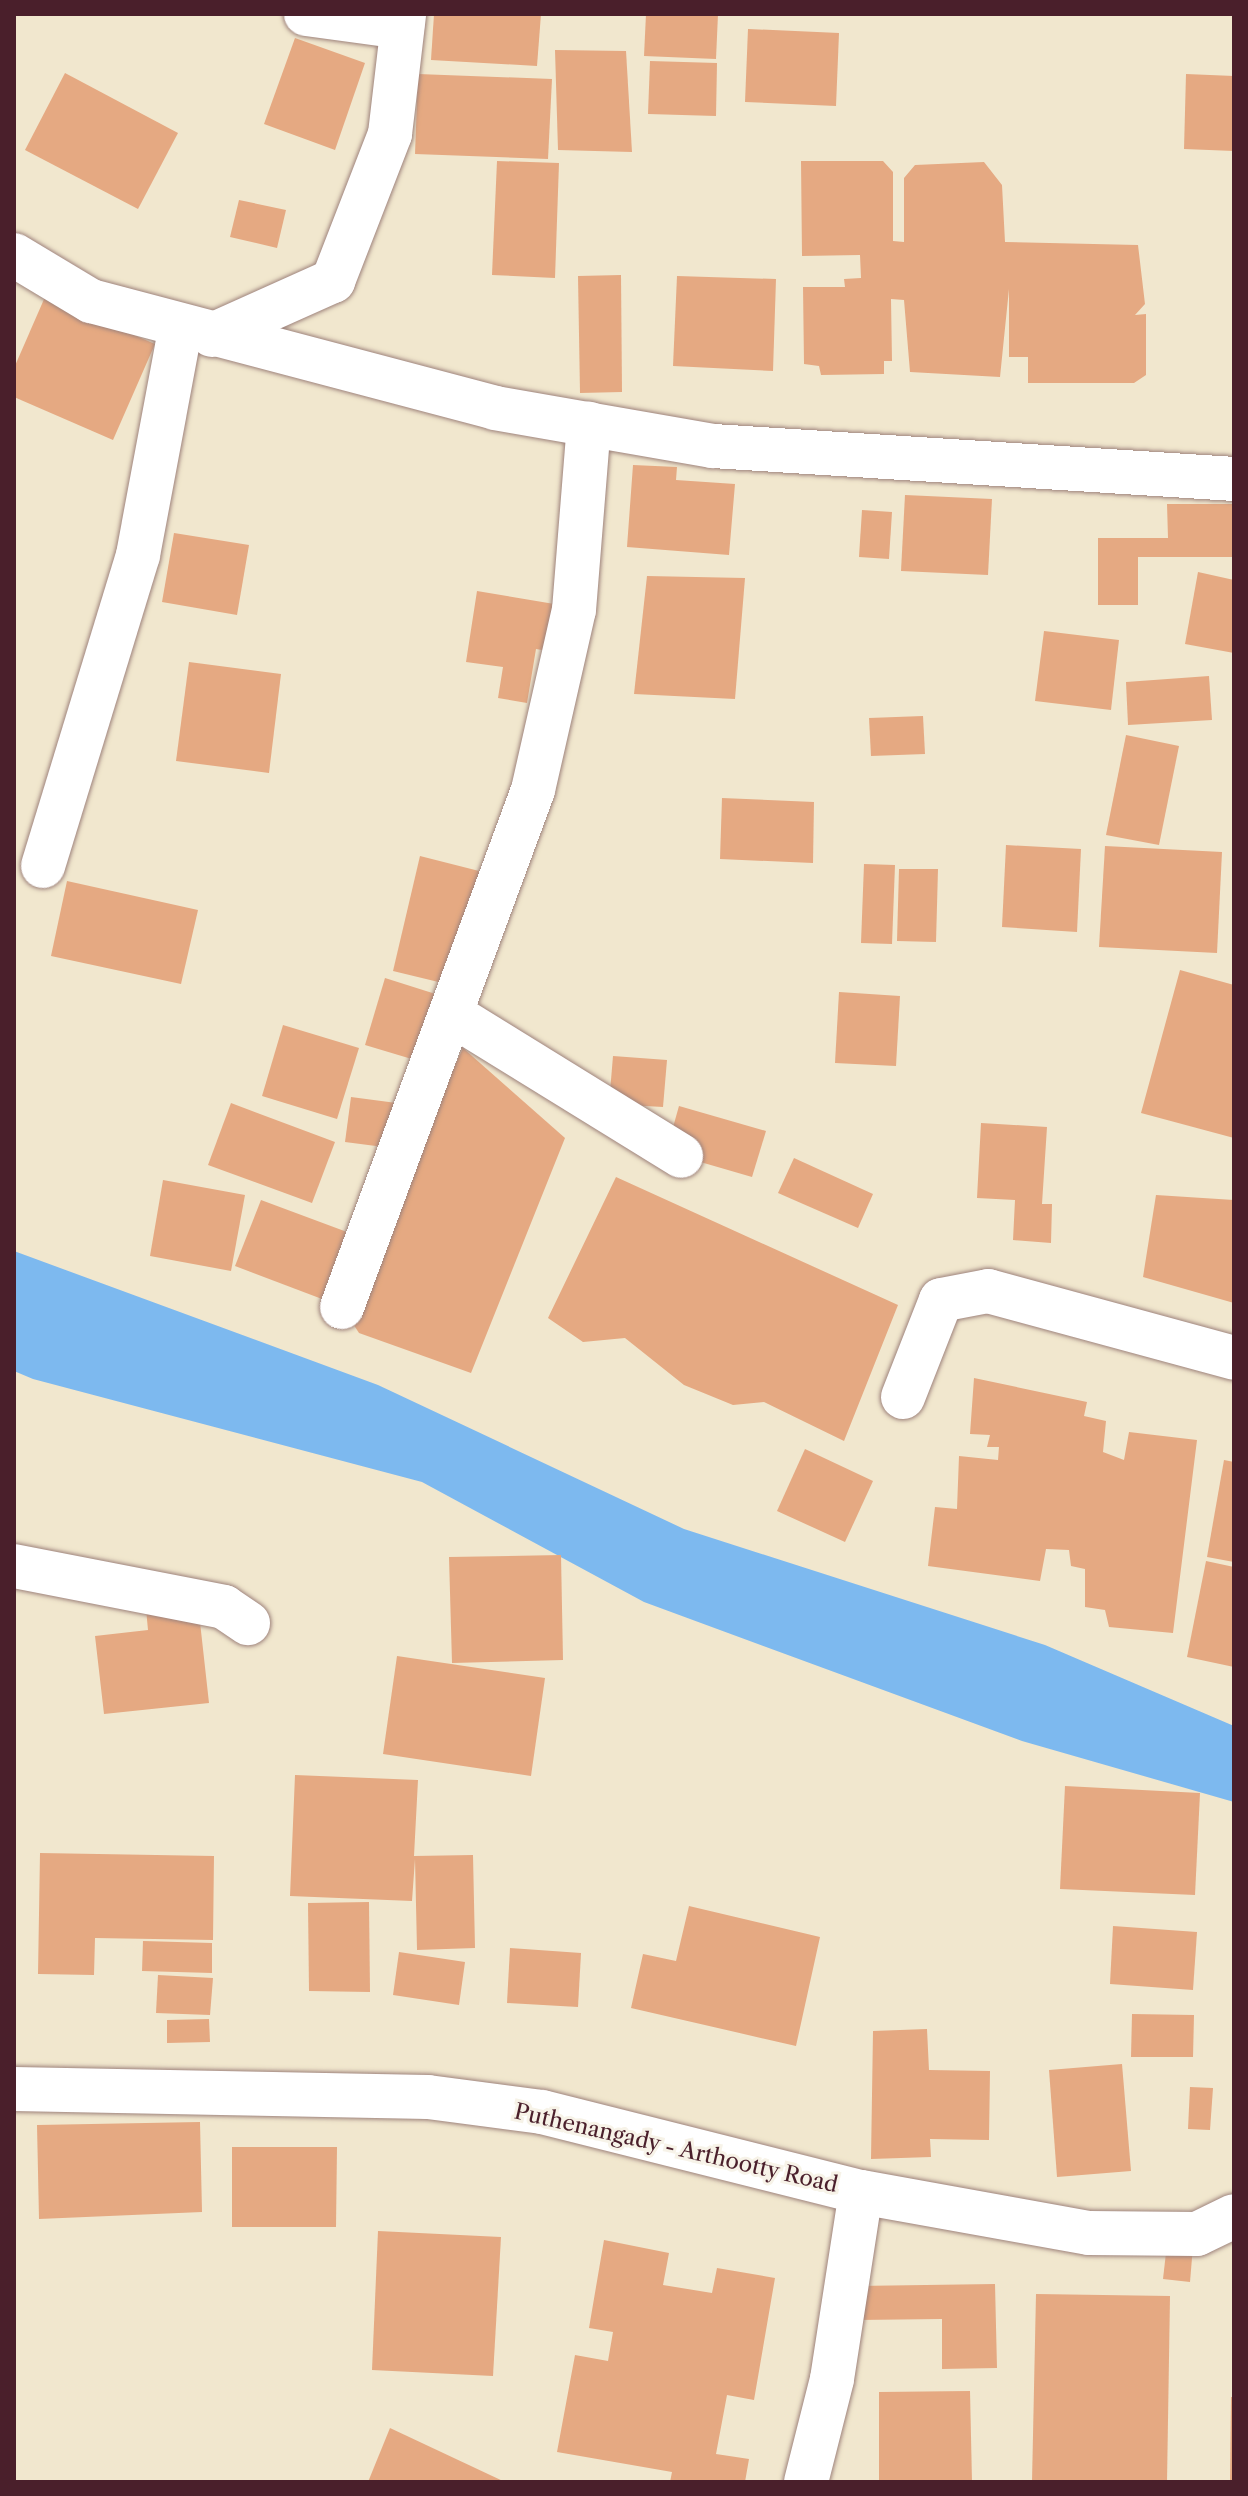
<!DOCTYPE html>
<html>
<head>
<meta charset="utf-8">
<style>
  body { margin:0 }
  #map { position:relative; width:1248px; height:2496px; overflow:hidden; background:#f1e7ce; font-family:"Libre Caslon Text",serif }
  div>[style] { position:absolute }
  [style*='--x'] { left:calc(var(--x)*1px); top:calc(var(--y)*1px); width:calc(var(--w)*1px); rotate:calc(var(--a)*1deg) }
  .water>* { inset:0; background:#7db9ef }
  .building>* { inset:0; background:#e5a982 }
  .roads { filter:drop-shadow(0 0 2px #9e837c) drop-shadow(0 0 2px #9e837c) }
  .minor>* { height:44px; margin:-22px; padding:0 22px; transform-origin:22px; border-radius:22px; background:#fff }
  .secondary>* { height:44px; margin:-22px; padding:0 22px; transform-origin:22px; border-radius:22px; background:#fff }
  span { translate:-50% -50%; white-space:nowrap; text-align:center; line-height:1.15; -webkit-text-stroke:6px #f7f3e8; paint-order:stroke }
  .street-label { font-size:22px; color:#4a1f2b }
  .frame { position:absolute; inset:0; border:16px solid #4a1f2b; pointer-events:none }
</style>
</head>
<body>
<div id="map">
  <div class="water">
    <i style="clip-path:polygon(14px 1251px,378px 1385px,684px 1529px,1045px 1645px,1234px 1726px,1234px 1802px,1022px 1741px,644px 1602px,422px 1482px,33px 1379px,14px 1371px)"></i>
  </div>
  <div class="building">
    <i style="clip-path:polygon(434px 14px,541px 14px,537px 66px,431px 60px)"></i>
    <i style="clip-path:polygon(646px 14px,718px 14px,716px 59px,644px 56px)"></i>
    <i style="clip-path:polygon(748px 29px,839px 33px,836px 106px,745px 102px)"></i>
    <i style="clip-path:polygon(295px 38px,365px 63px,335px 150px,264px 124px)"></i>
    <i style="clip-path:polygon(555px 50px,626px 51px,632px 152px,558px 150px)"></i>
    <i style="clip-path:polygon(650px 61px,717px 63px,716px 116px,648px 114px)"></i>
    <i style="clip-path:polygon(65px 73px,178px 133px,138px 209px,25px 150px)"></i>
    <i style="clip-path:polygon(418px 74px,552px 79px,548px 159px,415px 154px)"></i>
    <i style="clip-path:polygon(1186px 74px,1234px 76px,1234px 151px,1184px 149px)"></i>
    <i style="clip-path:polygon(497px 161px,559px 163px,555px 278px,492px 275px)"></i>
    <i style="clip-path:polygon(801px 161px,883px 161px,893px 172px,893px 241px,904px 242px,904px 178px,915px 165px,984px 162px,1002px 185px,1005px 242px,1138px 245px,1145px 304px,1135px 315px,1146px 314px,1146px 375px,1134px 383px,1028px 383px,1028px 357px,1009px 357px,1009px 289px,1000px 377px,910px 372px,904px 300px,891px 299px,892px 361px,884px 361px,884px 374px,821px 375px,819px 366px,804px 364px,803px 287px,845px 287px,844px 279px,861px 278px,860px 255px,802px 256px)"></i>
    <i style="clip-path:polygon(239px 200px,286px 210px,277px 248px,230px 237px)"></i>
    <i style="clip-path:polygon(621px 275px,622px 392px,580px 393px,578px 276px)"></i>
    <i style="clip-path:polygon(677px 276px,776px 279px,773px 371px,673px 366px)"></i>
    <i style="clip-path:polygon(45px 297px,155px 344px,113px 440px,14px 397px,14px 368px)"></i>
    <i style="clip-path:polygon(633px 465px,677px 467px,676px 480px,735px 484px,729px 555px,627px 547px)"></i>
    <i style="clip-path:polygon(905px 495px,992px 499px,988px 575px,901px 571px)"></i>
    <i style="clip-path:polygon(1167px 504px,1234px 504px,1234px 557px,1138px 557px,1138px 605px,1098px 605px,1098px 538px,1168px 538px)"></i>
    <i style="clip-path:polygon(862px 510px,892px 512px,889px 559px,859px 557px)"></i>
    <i style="clip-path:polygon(174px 533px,249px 545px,237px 615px,162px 602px)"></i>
    <i style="clip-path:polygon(1198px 572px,1234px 580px,1234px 653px,1185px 644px)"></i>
    <i style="clip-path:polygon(647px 576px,745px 578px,735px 699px,634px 694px)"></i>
    <i style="clip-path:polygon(477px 591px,584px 609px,577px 656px,536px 649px,527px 703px,498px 698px,503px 667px,466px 662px)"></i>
    <i style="clip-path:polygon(1044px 631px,1119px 640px,1111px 710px,1035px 701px)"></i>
    <i style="clip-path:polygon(189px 662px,281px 674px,269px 773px,176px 761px)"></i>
    <i style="clip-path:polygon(1209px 676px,1212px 720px,1128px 725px,1126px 682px)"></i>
    <i style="clip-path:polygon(923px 716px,925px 754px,871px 756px,869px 718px)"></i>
    <i style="clip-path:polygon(1126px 735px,1179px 746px,1159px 845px,1106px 835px)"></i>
    <i style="clip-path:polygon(722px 798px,814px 802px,813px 863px,720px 859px)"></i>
    <i style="clip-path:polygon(1006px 845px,1081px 849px,1077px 932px,1002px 927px)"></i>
    <i style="clip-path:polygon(1105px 846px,1222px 852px,1217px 953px,1099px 947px)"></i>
    <i style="clip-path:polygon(420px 856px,483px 872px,455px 986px,393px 971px)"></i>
    <i style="clip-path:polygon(864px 864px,895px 865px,892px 944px,861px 943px)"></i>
    <i style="clip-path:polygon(899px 869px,938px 869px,936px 942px,897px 941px)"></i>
    <i style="clip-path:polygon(67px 881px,198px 910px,181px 984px,51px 956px)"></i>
    <i style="clip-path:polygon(1180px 970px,1234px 985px,1234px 1138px,1141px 1113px)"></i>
    <i style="clip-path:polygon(385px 978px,445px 997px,425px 1063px,365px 1045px)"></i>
    <i style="clip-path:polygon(839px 992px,900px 996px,896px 1066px,835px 1063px)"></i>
    <i style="clip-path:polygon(283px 1025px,359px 1048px,337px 1119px,262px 1096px)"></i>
    <i style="clip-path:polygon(463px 1048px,565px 1138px,471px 1373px,359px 1333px,342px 1307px)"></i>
    <i style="clip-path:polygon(613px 1056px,667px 1060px,663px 1107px,609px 1104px)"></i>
    <i style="clip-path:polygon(351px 1097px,404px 1104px,399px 1149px,345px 1142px)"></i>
    <i style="clip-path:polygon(231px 1103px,335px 1142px,312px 1203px,208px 1165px)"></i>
    <i style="clip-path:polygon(679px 1106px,766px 1131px,752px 1177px,666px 1152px)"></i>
    <i style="clip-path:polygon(981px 1123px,1047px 1127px,1042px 1204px,1052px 1204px,1051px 1243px,1013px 1240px,1015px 1200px,977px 1198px)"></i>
    <i style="clip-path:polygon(794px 1158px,873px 1194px,858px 1228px,778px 1193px)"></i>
    <i style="clip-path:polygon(616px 1177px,898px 1305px,844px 1441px,764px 1402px,733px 1405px,684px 1385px,625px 1338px,583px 1342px,548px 1318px)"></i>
    <i style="clip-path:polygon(163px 1180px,245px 1195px,231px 1271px,150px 1256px)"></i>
    <i style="clip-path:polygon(1156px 1195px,1234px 1200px,1234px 1303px,1143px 1277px)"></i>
    <i style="clip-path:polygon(261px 1200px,347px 1232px,322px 1299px,235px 1266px)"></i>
    <i style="clip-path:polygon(974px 1378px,1087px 1402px,1084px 1416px,1106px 1421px,1103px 1452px,1124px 1460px,1129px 1432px,1197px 1440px,1173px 1633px,1109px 1627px,1105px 1610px,1085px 1607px,1085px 1569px,1071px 1566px,1069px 1550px,1046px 1549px,1040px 1581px,928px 1566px,935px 1507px,957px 1509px,959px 1456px,998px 1460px,999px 1447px,987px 1447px,990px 1435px,970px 1434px)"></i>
    <i style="clip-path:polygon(805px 1449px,873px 1481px,845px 1542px,777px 1511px)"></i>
    <i style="clip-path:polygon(1224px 1460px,1234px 1462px,1234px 1562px,1207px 1557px)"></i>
    <i style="clip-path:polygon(561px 1555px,563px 1660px,452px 1663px,449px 1557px)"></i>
    <i style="clip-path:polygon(1206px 1561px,1234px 1567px,1234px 1667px,1187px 1657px)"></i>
    <i style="clip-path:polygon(198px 1604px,209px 1703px,104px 1714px,95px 1636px,148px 1630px,146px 1609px)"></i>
    <i style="clip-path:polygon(397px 1656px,545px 1678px,531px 1776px,383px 1754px)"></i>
    <i style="clip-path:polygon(295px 1775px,418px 1780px,414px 1856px,473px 1855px,475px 1948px,417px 1950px,415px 1859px,412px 1901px,290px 1896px)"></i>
    <i style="clip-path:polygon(1065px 1786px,1200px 1793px,1195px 1895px,1060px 1889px)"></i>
    <i style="clip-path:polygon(40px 1853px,214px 1856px,213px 1940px,95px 1938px,94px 1975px,38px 1974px)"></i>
    <i style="clip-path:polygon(369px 1902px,370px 1992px,309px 1991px,308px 1903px)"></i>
    <i style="clip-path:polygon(689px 1906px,820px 1937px,796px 2046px,631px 2008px,643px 1954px,676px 1961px)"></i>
    <i style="clip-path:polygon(1113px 1926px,1197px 1932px,1193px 1990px,1110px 1984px)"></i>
    <i style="clip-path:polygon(143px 1941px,212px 1943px,212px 1973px,142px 1971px)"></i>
    <i style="clip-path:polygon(510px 1948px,581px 1953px,578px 2007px,507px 2003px)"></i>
    <i style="clip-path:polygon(399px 1952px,465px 1962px,459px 2005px,393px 1995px)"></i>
    <i style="clip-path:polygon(158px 1975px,213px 1978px,210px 2015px,156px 2013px)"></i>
    <i style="clip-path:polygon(1132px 2014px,1194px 2015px,1193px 2057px,1131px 2057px)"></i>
    <i style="clip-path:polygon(209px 2019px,210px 2042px,167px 2043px,167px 2020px)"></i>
    <i style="clip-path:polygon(927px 2029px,929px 2070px,990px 2071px,989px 2140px,930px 2139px,931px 2157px,871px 2159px,873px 2031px)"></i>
    <i style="clip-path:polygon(1122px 2064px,1131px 2171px,1057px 2177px,1049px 2070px)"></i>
    <i style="clip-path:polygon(1190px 2087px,1213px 2088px,1210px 2130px,1188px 2129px)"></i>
    <i style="clip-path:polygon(200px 2122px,202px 2212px,39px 2219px,37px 2125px)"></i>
    <i style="clip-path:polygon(232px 2147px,337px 2147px,336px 2227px,232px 2227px)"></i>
    <i style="clip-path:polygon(378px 2231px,501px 2237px,493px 2376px,372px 2370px)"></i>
    <i style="clip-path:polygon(604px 2240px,669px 2253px,663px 2285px,712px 2293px,717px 2268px,775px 2278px,754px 2400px,727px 2395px,716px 2454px,749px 2459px,745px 2482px,670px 2482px,672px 2472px,557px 2452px,575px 2355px,608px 2361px,613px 2332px,589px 2328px)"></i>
    <i style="clip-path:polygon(1167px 2244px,1193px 2246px,1190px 2282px,1163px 2279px)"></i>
    <i style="clip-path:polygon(995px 2284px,997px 2368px,942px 2369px,942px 2319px,857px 2320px,856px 2286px)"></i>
    <i style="clip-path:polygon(1036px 2294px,1170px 2296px,1167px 2482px,1032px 2482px)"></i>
    <i style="clip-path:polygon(970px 2391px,972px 2482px,879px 2482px,879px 2392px)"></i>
    <i style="clip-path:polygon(1231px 2397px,1234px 2397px,1234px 2482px,1230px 2482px)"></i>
    <i style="clip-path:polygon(390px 2428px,505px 2482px,368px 2482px)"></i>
  </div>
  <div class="roads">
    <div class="minor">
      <i style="--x:306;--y:14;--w:97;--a:7.7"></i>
      <i style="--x:14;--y:255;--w:90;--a:30.9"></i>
      <i style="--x:91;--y:301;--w:418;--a:14.8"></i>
      <i style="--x:495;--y:408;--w:221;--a:9.9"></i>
      <i style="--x:713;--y:446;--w:522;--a:3.62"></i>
      <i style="--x:212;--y:335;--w:133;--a:-24.1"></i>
      <i style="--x:333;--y:281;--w:158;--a:-68.8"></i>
      <i style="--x:390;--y:134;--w:121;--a:-83.3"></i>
      <i style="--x:43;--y:866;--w:325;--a:-73"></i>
      <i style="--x:138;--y:555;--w:233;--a:-79.4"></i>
      <i style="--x:453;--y:1015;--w:268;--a:31.7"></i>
      <i style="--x:342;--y:1307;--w:551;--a:-69.72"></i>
      <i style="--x:533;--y:790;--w:185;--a:-77.2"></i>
      <i style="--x:574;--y:610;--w:187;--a:-85.4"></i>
      <i style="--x:903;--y:1397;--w:104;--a:-68.6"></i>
      <i style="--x:941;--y:1300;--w:48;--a:-10.8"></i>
      <i style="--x:988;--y:1291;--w:255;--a:15.2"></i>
      <i style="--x:14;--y:1566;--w:214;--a:11"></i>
      <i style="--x:224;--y:1607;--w:29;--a:34"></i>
      <i style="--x:806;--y:2482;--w:106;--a:-75.8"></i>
      <i style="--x:832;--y:2379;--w:189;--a:-81.2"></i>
    </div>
    <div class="secondary">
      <i style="--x:14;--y:2089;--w:414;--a:1.1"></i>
      <i style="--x:428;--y:2097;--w:115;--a:7.5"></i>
      <i style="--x:542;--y:2112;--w:329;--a:14.1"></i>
      <i style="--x:861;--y:2192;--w:232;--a:10.2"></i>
      <i style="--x:1089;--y:2233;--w:108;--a:0.5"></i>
      <i style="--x:1197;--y:2234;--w:41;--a:-25.9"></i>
    </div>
  </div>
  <div class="street-label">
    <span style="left:676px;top:2148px;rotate:13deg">Puthenangady - Arthootty Road</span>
  </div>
  <div class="frame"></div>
</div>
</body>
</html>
